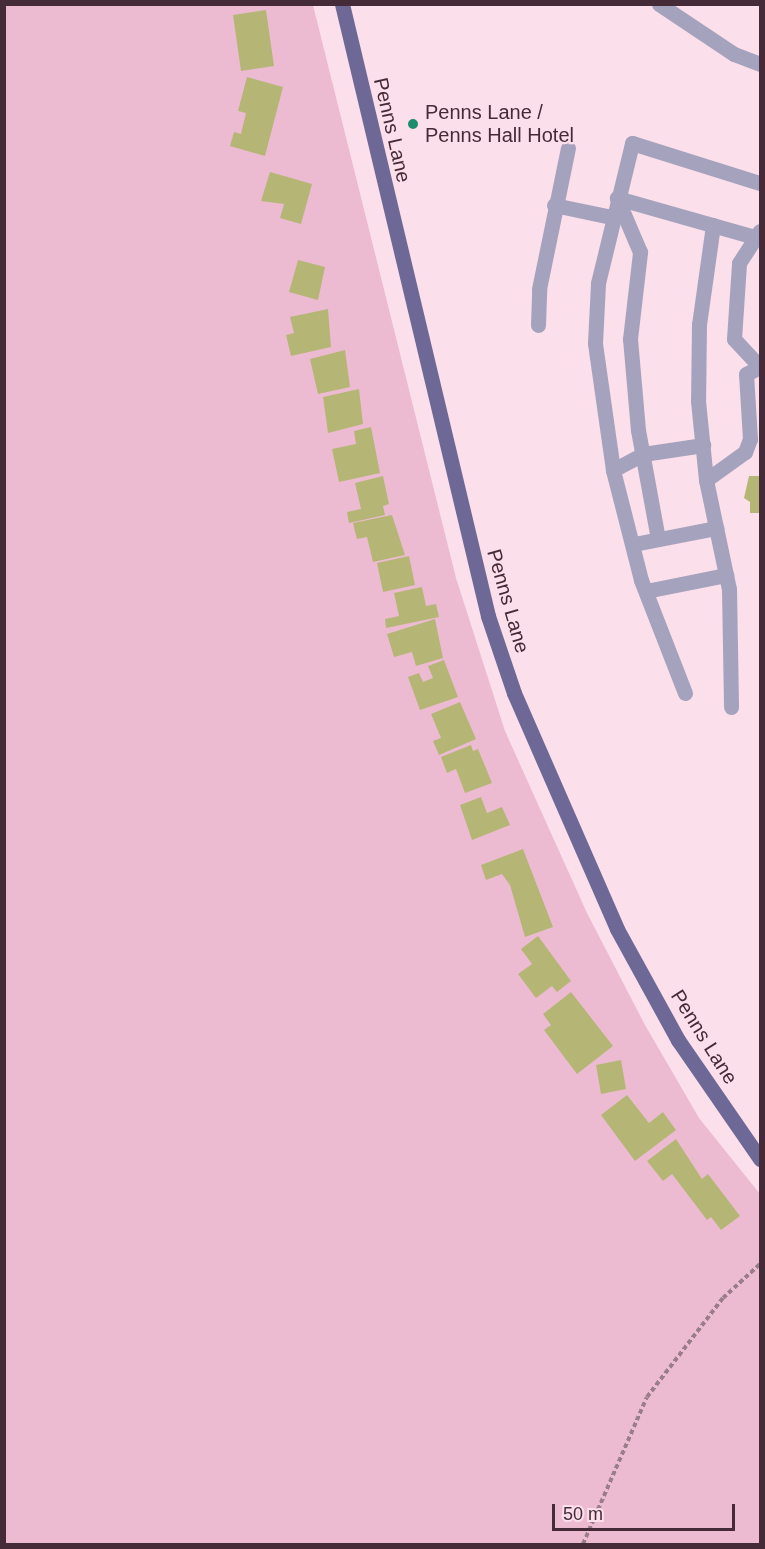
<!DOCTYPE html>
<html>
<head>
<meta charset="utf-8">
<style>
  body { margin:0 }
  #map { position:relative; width:765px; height:1549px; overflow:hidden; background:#fbdfeb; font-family:Arial,sans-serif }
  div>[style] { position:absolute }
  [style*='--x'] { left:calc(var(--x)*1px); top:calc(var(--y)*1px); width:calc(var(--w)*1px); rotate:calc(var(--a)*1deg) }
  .green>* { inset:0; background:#ecbbd2 }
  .building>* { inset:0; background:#b5b675 }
  .path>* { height:4px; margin-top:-2px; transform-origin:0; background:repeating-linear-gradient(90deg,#997e8a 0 4.5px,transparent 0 7.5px) }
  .minor>* { height:15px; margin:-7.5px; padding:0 7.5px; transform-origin:7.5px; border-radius:7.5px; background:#a5a2bd }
  .major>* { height:15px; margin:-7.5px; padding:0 7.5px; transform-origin:7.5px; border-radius:7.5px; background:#6e6897 }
  .dots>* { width:16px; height:16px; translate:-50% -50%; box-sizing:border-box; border:3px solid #fbdfeb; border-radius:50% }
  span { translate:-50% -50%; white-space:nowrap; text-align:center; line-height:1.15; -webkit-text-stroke:4.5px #fbdfeb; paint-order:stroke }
  .poi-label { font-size:20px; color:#452b37 }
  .left { translate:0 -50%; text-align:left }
  .street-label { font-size:20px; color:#452b37 }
  .frame { position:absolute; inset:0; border:6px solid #452b37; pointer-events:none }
  .scale { position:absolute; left:552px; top:1504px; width:183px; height:27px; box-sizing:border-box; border:3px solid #452b37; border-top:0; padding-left:8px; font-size:18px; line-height:21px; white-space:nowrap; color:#452b37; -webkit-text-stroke:4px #fbdfeb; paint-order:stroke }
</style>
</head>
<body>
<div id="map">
  <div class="green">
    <i style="clip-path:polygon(5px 5px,313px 5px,456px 578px,505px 731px,587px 913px,645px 1025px,699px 1118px,760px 1194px,760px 1544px,5px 1544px)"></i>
  </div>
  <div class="building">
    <i style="clip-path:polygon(266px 10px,274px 66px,241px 71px,233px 15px)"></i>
    <i style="clip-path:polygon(247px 77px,283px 87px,265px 156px,230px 146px,234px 132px,241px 134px,246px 113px,238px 111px)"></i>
    <i style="clip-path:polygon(270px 172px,312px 184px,301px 224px,280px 218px,284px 204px,261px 201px)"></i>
    <i style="clip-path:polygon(298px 260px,325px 267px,318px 300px,289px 292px)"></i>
    <i style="clip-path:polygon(328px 309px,331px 347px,291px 356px,286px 335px,294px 333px,290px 317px)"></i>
    <i style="clip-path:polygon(345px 350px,350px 387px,318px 394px,310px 359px)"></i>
    <i style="clip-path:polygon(359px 389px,363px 424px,328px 433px,323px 397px)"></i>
    <i style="clip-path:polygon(371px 427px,380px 473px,339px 482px,332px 449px,356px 444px,354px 431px)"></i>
    <i style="clip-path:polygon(383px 476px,389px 504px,383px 506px,385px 515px,349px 523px,347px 512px,361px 509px,355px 483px)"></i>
    <i style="clip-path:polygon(749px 476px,760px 476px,760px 513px,750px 513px,750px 502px,744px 498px)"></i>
    <i style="clip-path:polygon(392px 515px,405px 555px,373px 562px,367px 537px,357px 539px,353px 523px)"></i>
    <i style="clip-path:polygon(409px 556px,415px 585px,383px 592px,377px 563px)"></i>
    <i style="clip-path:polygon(422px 587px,426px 606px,436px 604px,439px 617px,386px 628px,385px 619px,399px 616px,394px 593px)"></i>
    <i style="clip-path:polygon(435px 619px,443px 658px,416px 666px,412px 652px,394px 657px,387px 634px)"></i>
    <i style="clip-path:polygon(444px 660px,458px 697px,420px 710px,408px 677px,419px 673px,423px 682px,433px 678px,428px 666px)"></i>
    <i style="clip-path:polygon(460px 702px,476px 739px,439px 755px,433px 741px,441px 738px,431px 714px)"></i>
    <i style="clip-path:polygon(471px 745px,473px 751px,478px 749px,492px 783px,465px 793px,456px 769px,447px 773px,441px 757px)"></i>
    <i style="clip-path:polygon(481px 797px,487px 813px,502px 807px,510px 825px,472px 840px,460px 805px)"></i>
    <i style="clip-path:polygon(523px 849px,553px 927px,525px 937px,510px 885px,502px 874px,486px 880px,481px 865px)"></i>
    <i style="clip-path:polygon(538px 936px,571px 981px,557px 992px,552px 986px,536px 998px,518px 974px,532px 964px,521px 949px)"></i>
    <i style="clip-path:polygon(571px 992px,613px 1046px,577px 1074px,544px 1030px,551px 1025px,543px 1014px)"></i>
    <i style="clip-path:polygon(621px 1060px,626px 1089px,601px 1094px,596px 1065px)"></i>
    <i style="clip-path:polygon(627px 1095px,649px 1123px,663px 1112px,676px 1130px,635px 1161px,601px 1115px)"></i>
    <i style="clip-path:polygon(676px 1139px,702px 1179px,708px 1174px,740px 1216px,721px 1230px,711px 1217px,707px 1220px,672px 1174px,663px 1181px,647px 1161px)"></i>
  </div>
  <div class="path">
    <i style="--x:583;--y:1544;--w:160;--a:-66.5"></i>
    <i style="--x:647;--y:1397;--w:125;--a:-52.5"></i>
    <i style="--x:723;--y:1298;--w:50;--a:-42.6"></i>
  </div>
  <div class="minor">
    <i style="--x:659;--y:4;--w:90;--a:33.7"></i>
    <i style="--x:734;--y:54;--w:28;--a:21"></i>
    <i style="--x:554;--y:205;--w:58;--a:11.9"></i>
    <i style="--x:713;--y:225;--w:100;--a:98"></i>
    <i style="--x:699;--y:324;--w:77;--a:90.7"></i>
    <i style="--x:698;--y:401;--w:79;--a:84.2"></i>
    <i style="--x:706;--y:480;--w:111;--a:78.1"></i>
    <i style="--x:729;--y:589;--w:118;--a:89"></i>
    <i style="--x:538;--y:325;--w:36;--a:-88"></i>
    <i style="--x:539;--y:289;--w:144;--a:-78.4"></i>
    <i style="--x:760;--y:367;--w:38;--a:-133"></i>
    <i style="--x:734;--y:339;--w:76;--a:-86.2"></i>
    <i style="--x:739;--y:263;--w:38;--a:-57"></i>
    <i style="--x:613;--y:470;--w:34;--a:-28"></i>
    <i style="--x:643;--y:454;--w:61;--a:-8.5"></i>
    <i style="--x:706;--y:480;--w:48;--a:-35.7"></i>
    <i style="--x:745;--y:452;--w:14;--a:-69"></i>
    <i style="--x:750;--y:439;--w:65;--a:-93.5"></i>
    <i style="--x:746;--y:374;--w:16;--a:-27"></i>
    <i style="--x:658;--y:539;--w:111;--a:-100.4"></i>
    <i style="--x:638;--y:430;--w:91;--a:-95"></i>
    <i style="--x:630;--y:339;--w:88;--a:-83.4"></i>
    <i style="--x:640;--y:252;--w:59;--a:-113.1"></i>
    <i style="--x:617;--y:198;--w:143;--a:15.8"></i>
    <i style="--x:634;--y:544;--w:84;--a:-11"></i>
    <i style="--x:646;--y:591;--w:82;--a:-11.3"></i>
    <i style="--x:685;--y:693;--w:121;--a:-111.3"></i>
    <i style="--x:641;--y:580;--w:114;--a:-104.3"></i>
    <i style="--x:613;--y:470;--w:128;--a:-98.1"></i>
    <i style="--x:595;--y:343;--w:60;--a:-87.1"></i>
    <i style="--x:598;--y:283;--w:144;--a:-76.3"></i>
    <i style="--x:632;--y:143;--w:134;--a:17.4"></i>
  </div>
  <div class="major">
    <i style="--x:342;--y:4;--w:629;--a:76.58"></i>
    <i style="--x:488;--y:616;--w:81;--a:71.3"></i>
    <i style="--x:514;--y:693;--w:257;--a:66.4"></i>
    <i style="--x:617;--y:929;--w:127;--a:61.2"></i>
    <i style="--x:678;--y:1040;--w:145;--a:55.4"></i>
  </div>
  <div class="dots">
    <i style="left:413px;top:124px;background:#1b8d6e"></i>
  </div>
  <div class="poi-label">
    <span class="left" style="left:425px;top:124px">Penns Lane /<br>Penns Hall Hotel</span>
  </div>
  <div class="street-label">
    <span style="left:392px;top:130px;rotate:77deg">Penns Lane</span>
    <span style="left:508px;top:601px;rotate:74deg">Penns Lane</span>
    <span style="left:704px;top:1037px;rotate:58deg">Penns Lane</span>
  </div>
  <div class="frame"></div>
  <div class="scale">50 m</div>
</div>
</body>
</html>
